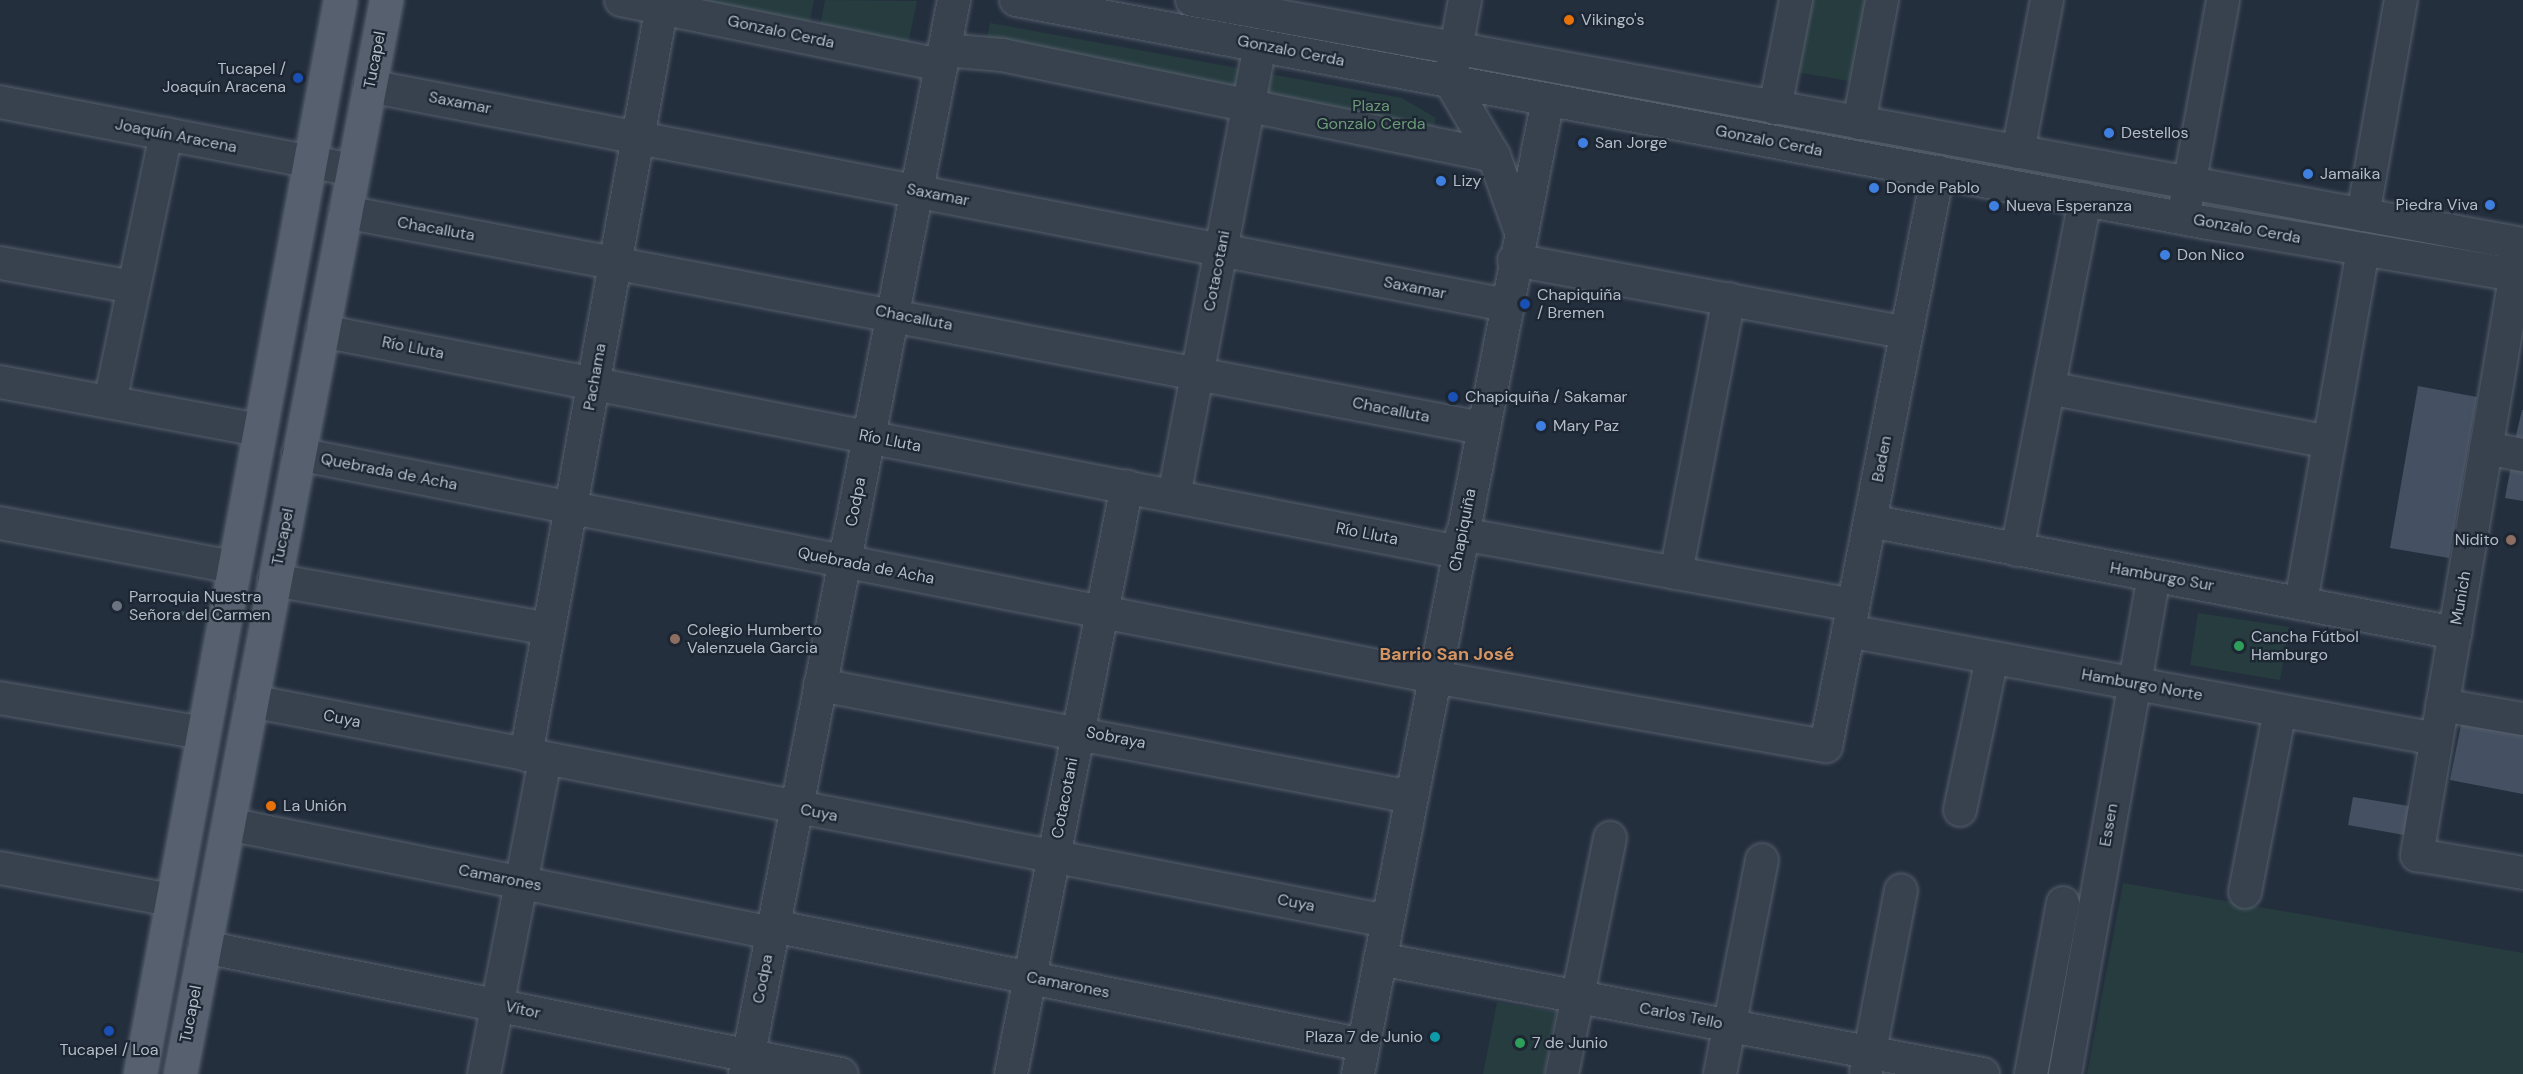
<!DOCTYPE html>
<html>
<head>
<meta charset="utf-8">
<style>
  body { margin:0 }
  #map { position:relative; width:2523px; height:1074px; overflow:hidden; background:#242f3e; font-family:"DM Sans",sans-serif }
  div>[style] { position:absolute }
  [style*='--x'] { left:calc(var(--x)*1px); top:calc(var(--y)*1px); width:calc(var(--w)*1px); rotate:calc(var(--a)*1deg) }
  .green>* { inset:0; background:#263c3f }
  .building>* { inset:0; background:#455162 }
  .path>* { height:4px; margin-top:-2px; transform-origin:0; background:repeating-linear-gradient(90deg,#44595c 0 4.5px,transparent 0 9px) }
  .roads { filter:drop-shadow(0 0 2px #565f6c) drop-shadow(0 0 2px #565f6c) }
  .minor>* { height:32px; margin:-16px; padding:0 16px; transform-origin:16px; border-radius:16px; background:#38414e }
  .major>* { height:33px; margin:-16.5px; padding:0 16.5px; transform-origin:16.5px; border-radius:16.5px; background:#56606e }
  .dots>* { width:16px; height:16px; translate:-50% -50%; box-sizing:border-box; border:3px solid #1d2633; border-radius:50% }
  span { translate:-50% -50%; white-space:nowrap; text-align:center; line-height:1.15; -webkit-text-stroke:4.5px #1d2633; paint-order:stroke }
  .poi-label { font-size:16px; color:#b4bcc9 }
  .left { translate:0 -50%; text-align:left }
  .right { translate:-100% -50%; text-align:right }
  .street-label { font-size:16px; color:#b4bcc9 }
  .park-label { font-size:16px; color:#6b9a76 }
  .neighbourhood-label { font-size:18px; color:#d59563; font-weight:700 }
</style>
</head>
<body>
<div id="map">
  <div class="green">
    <i style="clip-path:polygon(667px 0,814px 0,808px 31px)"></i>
    <i style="clip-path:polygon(825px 0,917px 1px,906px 53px,818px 37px)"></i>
    <i style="clip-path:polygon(1808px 0,1882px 0,1867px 84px,1795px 72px)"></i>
    <i style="clip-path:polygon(990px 23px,1402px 98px,1436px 118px,1428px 149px,981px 66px)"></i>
    <i style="clip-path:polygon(2198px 613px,2289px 627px,2280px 680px,2190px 665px)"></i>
    <i style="clip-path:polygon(2123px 883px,2523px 953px,2523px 1074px,2087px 1074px)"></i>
    <i style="clip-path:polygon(1497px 1002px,1556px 1012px,1544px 1074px,1483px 1074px)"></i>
  </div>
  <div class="building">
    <i style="clip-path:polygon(2418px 386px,2477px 397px,2449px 558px,2390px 548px)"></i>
    <i style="clip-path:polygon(2522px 410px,2523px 410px,2523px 442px,2515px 440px)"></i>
    <i style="clip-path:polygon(2511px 466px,2523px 468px,2523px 501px,2505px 498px)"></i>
    <i style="clip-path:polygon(2462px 720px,2523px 734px,2523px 794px,2450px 780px)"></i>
    <i style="clip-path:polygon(2353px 797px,2409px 806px,2404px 835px,2348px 825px)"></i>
  </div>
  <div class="path">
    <i style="--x:181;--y:613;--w:17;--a:10"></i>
  </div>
  <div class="roads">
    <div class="minor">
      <i style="--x:621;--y:0;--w:327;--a:11.5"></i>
      <i style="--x:1016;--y:0;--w:1213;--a:10.6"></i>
      <i style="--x:2208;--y:223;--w:319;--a:9.6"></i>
      <i style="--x:1192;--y:0;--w:1353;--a:10.39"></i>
      <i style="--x:1465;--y:0;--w:82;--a:100.5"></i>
      <i style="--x:1450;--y:81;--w:87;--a:59.6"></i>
      <i style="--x:1494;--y:156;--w:75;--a:70.6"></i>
      <i style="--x:944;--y:50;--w:58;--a:4.9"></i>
      <i style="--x:1002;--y:55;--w:502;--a:11.6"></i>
      <i style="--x:369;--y:86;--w:1158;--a:10.9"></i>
      <i style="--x:0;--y:102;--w:359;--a:10.9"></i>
      <i style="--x:1775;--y:108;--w:110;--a:-79"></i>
      <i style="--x:1859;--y:123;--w:125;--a:-79.4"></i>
      <i style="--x:2018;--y:152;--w:155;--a:-79.2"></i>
      <i style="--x:2186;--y:202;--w:205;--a:-79.6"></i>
      <i style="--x:345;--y:212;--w:1157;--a:10.76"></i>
      <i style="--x:2363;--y:215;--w:218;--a:-80"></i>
      <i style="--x:2519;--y:255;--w:609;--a:99.65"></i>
      <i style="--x:2417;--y:855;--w:108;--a:9.6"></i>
      <i style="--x:1514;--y:260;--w:399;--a:10.5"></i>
      <i style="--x:0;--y:263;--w:136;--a:10.2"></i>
      <i style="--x:322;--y:331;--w:1158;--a:11"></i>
      <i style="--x:0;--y:382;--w:262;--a:10.5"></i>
      <i style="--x:2049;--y:388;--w:285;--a:10.9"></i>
      <i style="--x:110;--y:402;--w:274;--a:-78.2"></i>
      <i style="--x:2486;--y:448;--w:38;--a:11"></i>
      <i style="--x:298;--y:454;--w:1158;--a:11.11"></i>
      <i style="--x:1434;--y:677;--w:398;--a:10"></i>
      <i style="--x:1826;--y:746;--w:585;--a:-78.96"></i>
      <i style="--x:1174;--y:496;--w:459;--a:-79.2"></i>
      <i style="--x:1870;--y:521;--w:596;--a:10.84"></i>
      <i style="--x:0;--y:523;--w:237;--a:10.7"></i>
      <i style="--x:1462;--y:534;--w:397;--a:10.3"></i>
      <i style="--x:2017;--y:550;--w:357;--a:-79"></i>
      <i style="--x:1676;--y:573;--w:279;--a:-79.1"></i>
      <i style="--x:274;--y:580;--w:279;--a:10.1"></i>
      <i style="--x:2301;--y:602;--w:358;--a:-80"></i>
      <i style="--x:1848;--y:631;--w:598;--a:10.41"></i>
      <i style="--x:820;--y:685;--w:602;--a:10.73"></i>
      <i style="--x:0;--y:698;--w:205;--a:9.8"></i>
      <i style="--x:251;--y:701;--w:1157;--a:10.96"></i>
      <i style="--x:2442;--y:705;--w:82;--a:9.8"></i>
      <i style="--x:526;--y:755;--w:767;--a:-79.72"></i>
      <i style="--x:1960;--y:810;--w:155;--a:-78.1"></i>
      <i style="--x:228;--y:824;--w:555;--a:11.33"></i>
      <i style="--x:0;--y:868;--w:174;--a:10.6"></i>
      <i style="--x:2245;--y:892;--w:184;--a:-79.1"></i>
      <i style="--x:773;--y:926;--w:602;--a:11.4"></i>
      <i style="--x:204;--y:947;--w:650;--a:11.28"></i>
      <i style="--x:1380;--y:959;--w:614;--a:10.8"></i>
      <i style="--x:1866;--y:1072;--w:185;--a:-79.1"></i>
      <i style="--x:484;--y:1074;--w:321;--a:-79"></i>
      <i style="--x:745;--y:1074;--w:1094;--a:-78.99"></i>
      <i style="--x:1011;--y:1074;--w:599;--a:-78.84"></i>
      <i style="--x:1358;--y:1074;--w:993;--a:-78.97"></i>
      <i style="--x:1562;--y:1074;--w:241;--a:-78.5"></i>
      <i style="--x:1720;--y:1074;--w:218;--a:-78.9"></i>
      <i style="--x:2031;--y:1074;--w:174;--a:-79.4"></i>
      <i style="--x:2065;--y:1074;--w:506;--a:-79.87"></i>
    </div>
    <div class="major">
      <i style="--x:140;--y:1074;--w:1092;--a:-79.45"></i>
      <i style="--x:180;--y:1074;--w:1094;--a:-79.14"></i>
    </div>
  </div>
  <div class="dots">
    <i style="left:1569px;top:20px;background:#e8710a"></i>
    <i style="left:298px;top:78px;background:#1a4fb4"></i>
    <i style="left:2109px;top:133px;background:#3f7fe0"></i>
    <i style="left:1583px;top:143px;background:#3f7fe0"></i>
    <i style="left:2308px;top:174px;background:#3f7fe0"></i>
    <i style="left:1441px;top:181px;background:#3f7fe0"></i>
    <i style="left:1874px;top:188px;background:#3f7fe0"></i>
    <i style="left:2490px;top:205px;background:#3f7fe0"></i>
    <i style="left:1994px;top:206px;background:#3f7fe0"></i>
    <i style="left:2165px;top:255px;background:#3f7fe0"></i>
    <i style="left:1525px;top:304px;background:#1a4fb4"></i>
    <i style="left:1453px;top:397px;background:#1a4fb4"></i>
    <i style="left:1541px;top:426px;background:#3f7fe0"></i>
    <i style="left:2511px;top:540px;background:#8d6e63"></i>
    <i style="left:117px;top:606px;background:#6b7280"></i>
    <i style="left:675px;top:639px;background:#8d6e63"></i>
    <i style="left:2239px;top:646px;background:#2e9e5b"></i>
    <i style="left:271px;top:806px;background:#e8710a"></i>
    <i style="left:109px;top:1031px;background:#1a4fb4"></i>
    <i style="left:1435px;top:1037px;background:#0f9aa8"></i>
    <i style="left:1520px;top:1043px;background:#2e9e5b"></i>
  </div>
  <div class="poi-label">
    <span class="left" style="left:1581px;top:20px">Vikingo's</span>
    <span class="right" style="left:286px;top:78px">Tucapel /<br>Joaquín Aracena</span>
    <span class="left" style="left:2121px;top:133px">Destellos</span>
    <span class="left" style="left:1595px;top:143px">San Jorge</span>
    <span class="left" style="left:2320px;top:174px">Jamaika</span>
    <span class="left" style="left:1453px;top:181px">Lizy</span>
    <span class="left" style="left:1886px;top:188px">Donde Pablo</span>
    <span class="right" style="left:2478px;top:205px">Piedra Viva</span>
    <span class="left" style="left:2006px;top:206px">Nueva Esperanza</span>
    <span class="left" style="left:2177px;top:255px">Don Nico</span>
    <span class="left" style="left:1537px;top:304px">Chapiquiña<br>/ Bremen</span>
    <span class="left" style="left:1465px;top:397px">Chapiquiña / Sakamar</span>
    <span class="left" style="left:1553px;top:426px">Mary Paz</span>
    <span class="right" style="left:2499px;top:540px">Nidito</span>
    <span class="left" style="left:129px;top:606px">Parroquia Nuestra<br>Señora del Carmen</span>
    <span class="left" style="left:687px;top:639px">Colegio Humberto<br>Valenzuela Garcia</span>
    <span class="left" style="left:2251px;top:646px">Cancha Fútbol<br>Hamburgo</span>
    <span class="left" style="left:283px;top:806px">La Unión</span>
    <span class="right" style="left:1423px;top:1037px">Plaza 7 de Junio</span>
    <span class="left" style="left:1532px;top:1043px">7 de Junio</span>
    <span style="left:109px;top:1050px">Tucapel / Loa</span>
  </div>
  <div class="street-label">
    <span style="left:781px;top:32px;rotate:12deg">Gonzalo Cerda</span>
    <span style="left:1291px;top:51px;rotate:11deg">Gonzalo Cerda</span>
    <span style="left:375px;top:60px;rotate:-79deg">Tucapel</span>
    <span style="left:460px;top:103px;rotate:11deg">Saxamar</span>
    <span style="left:176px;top:136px;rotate:11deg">Joaquín Aracena</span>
    <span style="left:1769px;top:141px;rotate:11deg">Gonzalo Cerda</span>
    <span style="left:938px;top:195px;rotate:11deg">Saxamar</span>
    <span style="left:436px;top:229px;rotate:10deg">Chacalluta</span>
    <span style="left:2247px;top:229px;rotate:10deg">Gonzalo Cerda</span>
    <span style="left:1217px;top:271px;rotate:-79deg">Cotacotani</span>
    <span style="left:1415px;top:288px;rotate:11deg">Saxamar</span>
    <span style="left:914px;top:318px;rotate:11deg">Chacalluta</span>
    <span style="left:413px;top:348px;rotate:11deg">Río Lluta</span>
    <span style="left:595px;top:377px;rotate:-80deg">Pachama</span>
    <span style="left:1391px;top:410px;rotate:11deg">Chacalluta</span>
    <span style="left:890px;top:441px;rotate:11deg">Río Lluta</span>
    <span style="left:1882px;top:459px;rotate:-79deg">Baden</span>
    <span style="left:389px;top:472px;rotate:11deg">Quebrada de Acha</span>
    <span style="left:856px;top:502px;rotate:-79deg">Codpa</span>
    <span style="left:1463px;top:530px;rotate:-79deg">Chapiquiña</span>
    <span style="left:1367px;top:534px;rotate:11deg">Río Lluta</span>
    <span style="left:283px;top:537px;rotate:-79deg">Tucapel</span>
    <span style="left:866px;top:566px;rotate:11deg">Quebrada de Acha</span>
    <span style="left:2162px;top:577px;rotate:10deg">Hamburgo Sur</span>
    <span style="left:2461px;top:598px;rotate:-80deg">Munich</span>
    <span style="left:2142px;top:685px;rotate:10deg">Hamburgo Norte</span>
    <span style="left:342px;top:719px;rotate:11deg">Cuya</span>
    <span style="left:1116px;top:738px;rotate:11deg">Sobraya</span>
    <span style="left:1065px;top:798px;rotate:-79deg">Cotacotani</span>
    <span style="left:819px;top:813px;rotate:11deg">Cuya</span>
    <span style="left:2109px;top:825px;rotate:-80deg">Essen</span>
    <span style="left:500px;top:878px;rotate:11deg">Camarones</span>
    <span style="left:1296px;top:903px;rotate:11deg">Cuya</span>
    <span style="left:763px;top:979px;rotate:-79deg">Codpa</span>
    <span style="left:1068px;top:985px;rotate:11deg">Camarones</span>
    <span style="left:523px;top:1010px;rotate:12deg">Vítor</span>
    <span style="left:191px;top:1014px;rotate:-79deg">Tucapel</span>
    <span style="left:1681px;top:1016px;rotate:11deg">Carlos Tello</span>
  </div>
  <div class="park-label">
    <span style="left:1371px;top:115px">Plaza<br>Gonzalo Cerda</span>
  </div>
  <div class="neighbourhood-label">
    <span style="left:1447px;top:654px">Barrio San José</span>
  </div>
</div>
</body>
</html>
